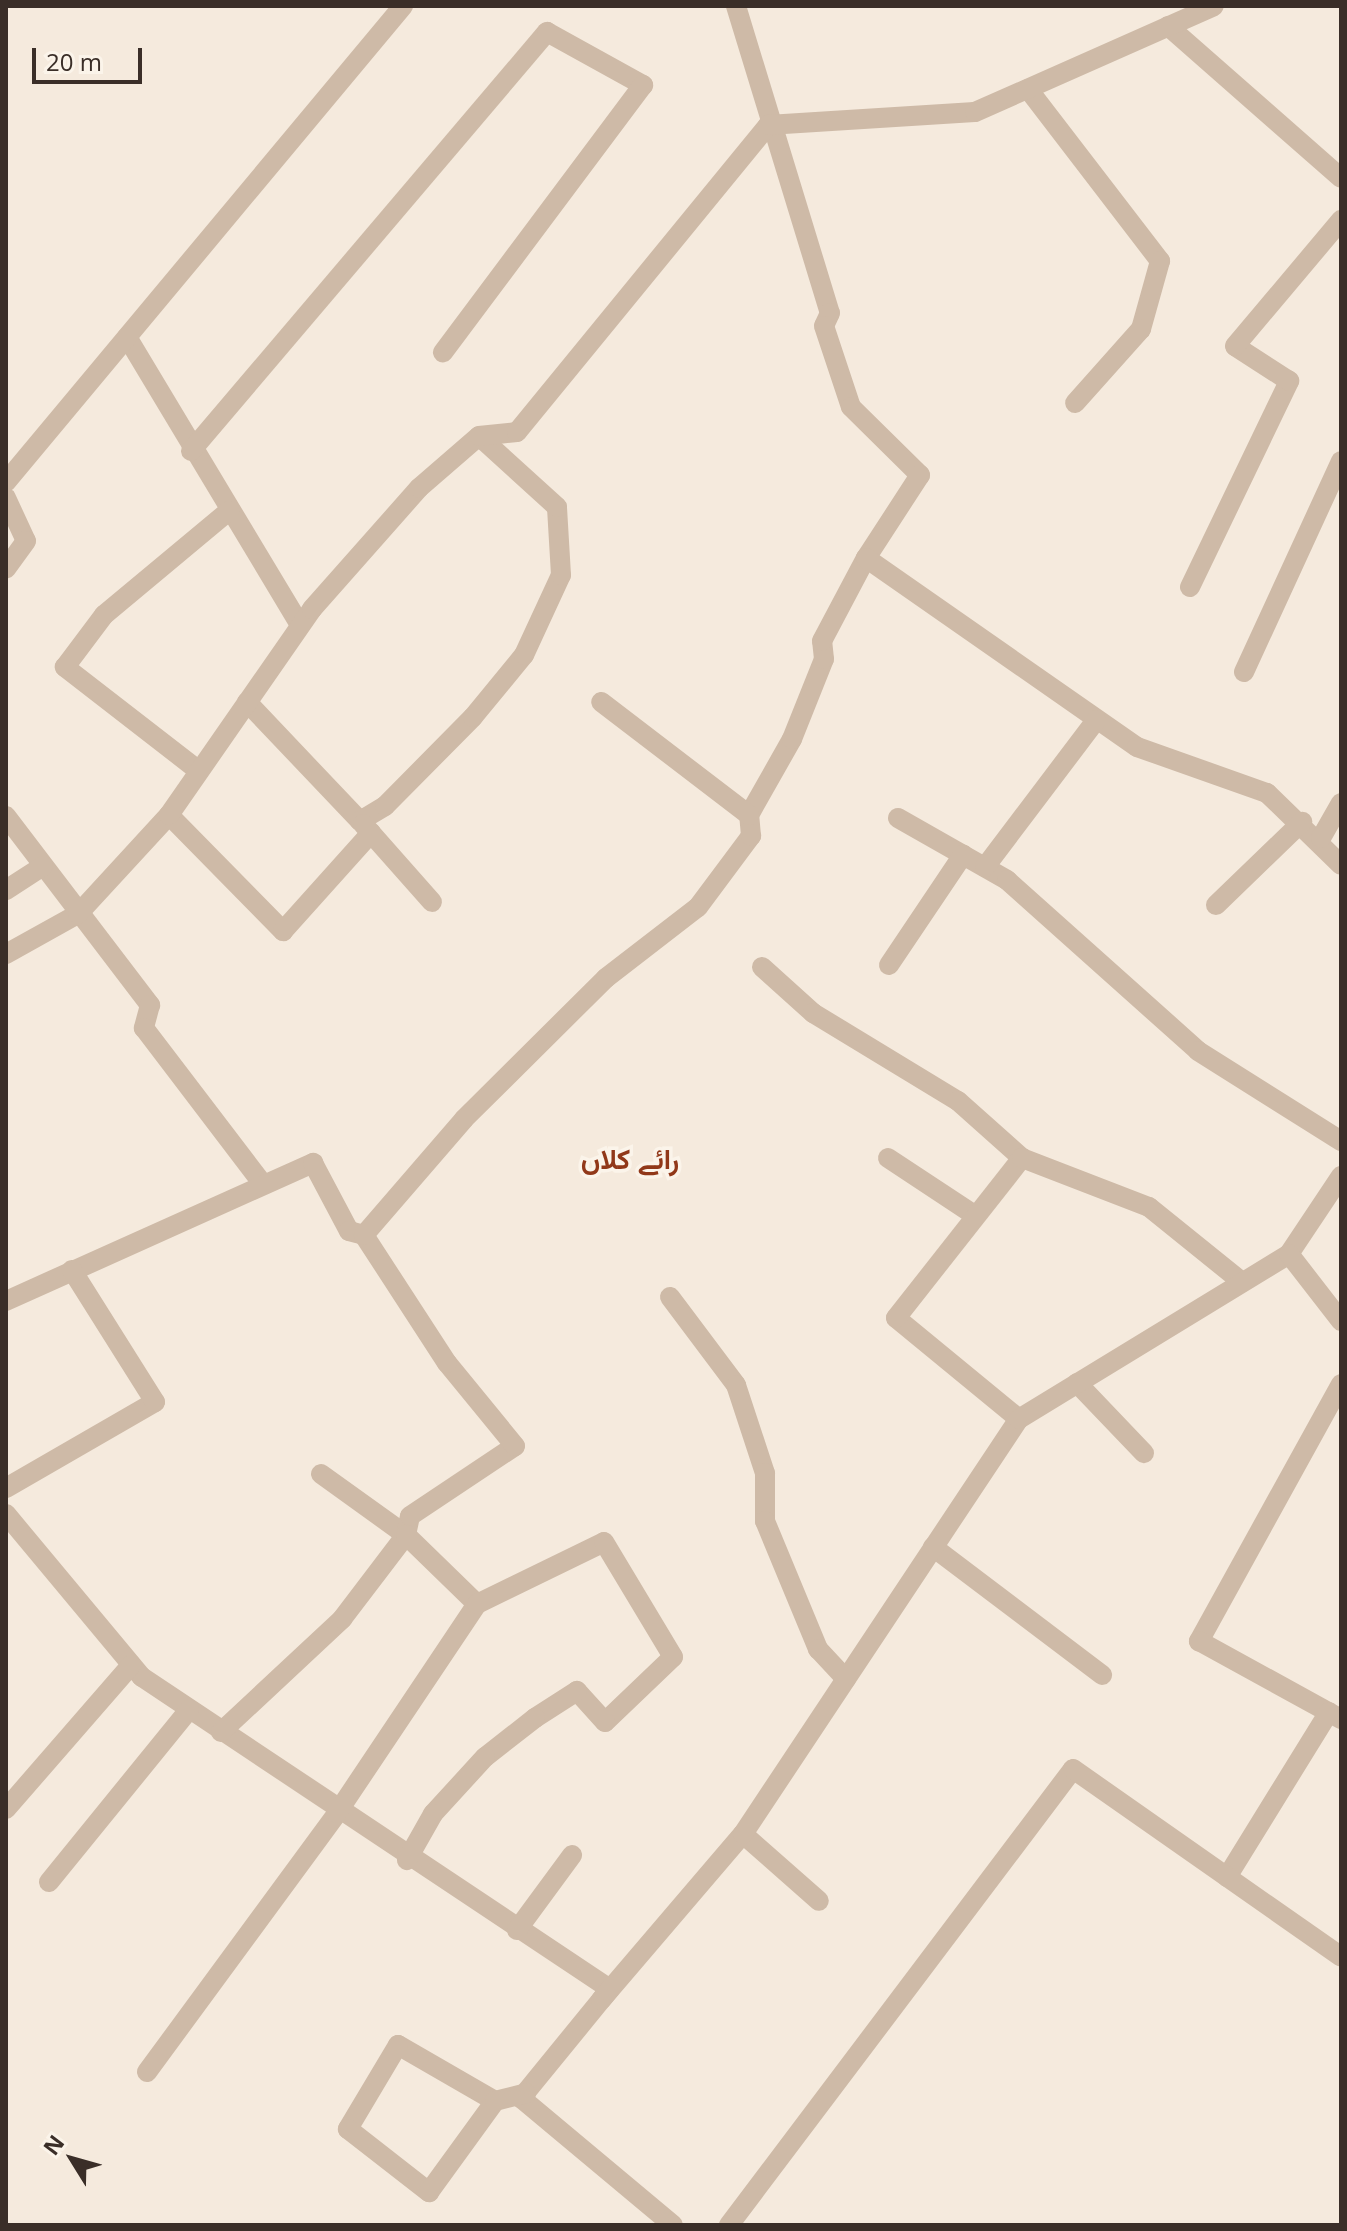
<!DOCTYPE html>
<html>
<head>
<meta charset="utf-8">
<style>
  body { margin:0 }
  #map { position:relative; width:1347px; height:2231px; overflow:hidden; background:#f5eadd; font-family:"Open Sans",Vazirmatn,sans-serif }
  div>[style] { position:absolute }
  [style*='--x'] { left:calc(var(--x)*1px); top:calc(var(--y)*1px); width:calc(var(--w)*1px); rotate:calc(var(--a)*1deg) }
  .minor>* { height:20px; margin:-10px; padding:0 10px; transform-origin:10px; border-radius:10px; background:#cebaa7 }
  span { translate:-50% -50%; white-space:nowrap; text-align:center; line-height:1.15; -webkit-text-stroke:7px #fbf4ea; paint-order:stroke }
  .quarter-label { font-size:28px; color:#913819; font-weight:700 }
  .frame { position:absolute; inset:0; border:8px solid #3a2e28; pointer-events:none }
  .north { position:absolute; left:32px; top:2119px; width:80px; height:80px; -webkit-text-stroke:6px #fbf4ea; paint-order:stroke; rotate:307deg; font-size:22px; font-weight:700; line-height:32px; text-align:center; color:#3a2e28 }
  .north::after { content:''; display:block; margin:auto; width:28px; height:36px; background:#3a2e28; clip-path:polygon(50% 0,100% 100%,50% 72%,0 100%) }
  .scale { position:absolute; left:32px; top:48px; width:110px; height:36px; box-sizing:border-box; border:4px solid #3a2e28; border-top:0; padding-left:10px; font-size:24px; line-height:28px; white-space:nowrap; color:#3a2e28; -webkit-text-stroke:6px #fbf4ea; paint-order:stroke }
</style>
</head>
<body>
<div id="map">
  <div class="minor">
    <i style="--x:736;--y:6;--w:321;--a:73"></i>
    <i style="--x:830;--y:313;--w:14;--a:115"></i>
    <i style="--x:824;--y:326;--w:85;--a:71.6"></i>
    <i style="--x:851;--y:407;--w:97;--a:44.6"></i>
    <i style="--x:920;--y:475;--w:99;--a:123"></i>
    <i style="--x:1168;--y:26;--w:230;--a:41.3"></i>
    <i style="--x:1028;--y:89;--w:217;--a:52.5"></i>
    <i style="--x:1160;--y:261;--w:71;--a:105.6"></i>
    <i style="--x:1141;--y:329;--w:99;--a:131.7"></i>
    <i style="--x:127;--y:337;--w:336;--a:59"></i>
    <i style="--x:191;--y:451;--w:550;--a:-49.65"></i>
    <i style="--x:547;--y:32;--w:110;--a:28.9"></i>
    <i style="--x:643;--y:85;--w:334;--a:126.8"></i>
    <i style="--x:6;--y:482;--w:620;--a:-50.17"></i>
    <i style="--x:6;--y:498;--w:47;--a:65.1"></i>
    <i style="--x:26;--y:541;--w:34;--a:126"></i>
    <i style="--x:1190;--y:587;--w:229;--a:-64.3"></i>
    <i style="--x:1289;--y:381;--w:64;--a:-147.1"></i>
    <i style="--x:1235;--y:346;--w:165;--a:-49.9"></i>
    <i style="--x:1244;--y:672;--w:232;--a:-65.3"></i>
    <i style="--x:247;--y:702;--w:164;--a:46.5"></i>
    <i style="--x:360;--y:821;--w:29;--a:-31"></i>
    <i style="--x:385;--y:806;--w:125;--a:-45.3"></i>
    <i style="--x:473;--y:717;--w:80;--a:-50.6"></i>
    <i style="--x:524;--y:655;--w:88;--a:-65.2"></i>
    <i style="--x:561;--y:575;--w:68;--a:-93.4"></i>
    <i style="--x:557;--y:507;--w:105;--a:-137.7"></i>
    <i style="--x:199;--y:771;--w:170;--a:-142.2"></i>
    <i style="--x:65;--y:667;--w:65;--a:-53.1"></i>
    <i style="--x:104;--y:615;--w:163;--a:-39.8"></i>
    <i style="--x:169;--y:815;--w:163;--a:45.5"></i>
    <i style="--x:283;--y:931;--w:132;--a:-48.1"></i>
    <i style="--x:749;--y:815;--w:87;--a:-60.5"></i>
    <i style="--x:792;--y:739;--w:86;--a:-68.2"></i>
    <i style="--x:824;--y:659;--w:18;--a:-96"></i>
    <i style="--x:822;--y:641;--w:94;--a:-62.1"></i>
    <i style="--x:866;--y:558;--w:330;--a:34.9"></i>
    <i style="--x:1137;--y:747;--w:138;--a:19.5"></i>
    <i style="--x:1267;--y:793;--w:103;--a:44.2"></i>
    <i style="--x:6;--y:816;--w:238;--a:52.7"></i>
    <i style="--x:150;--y:1005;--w:24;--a:105"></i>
    <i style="--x:144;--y:1028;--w:195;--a:52.7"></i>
    <i style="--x:898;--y:818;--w:125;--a:29.6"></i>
    <i style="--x:1007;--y:880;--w:256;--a:41.8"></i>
    <i style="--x:1198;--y:1051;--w:169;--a:32.2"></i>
    <i style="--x:363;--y:824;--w:104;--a:48.5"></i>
    <i style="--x:1321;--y:838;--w:40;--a:-60.3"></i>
    <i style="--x:985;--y:867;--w:184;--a:-52.9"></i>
    <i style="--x:6;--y:890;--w:44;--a:-33"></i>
    <i style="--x:1216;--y:905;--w:120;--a:-44"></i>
    <i style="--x:6;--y:954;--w:82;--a:-29.1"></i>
    <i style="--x:78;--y:914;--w:134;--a:-47.4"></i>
    <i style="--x:169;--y:815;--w:251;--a:-55.2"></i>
    <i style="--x:312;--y:609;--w:162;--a:-48.5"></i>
    <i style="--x:419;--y:488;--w:79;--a:-40.9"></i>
    <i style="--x:479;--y:436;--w:38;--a:-6"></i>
    <i style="--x:517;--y:432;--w:397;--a:-50.7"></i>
    <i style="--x:768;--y:125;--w:207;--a:-3.6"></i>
    <i style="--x:975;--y:112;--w:261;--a:-23.9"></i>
    <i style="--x:889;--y:965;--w:133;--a:-56.1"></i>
    <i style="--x:762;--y:967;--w:69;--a:42"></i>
    <i style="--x:813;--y:1013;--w:170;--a:31.3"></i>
    <i style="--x:958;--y:1101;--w:86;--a:41.7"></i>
    <i style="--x:888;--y:1158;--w:105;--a:33.4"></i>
    <i style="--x:1289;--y:1254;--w:94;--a:-56.3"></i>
    <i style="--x:670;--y:1297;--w:110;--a:53.1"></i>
    <i style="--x:736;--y:1385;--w:93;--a:71.8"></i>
    <i style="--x:765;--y:1473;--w:48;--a:90"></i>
    <i style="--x:765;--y:1521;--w:139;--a:67.5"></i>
    <i style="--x:818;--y:1649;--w:41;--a:47"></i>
    <i style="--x:6;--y:1301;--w:337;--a:-24.2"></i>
    <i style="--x:313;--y:1163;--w:77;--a:62.1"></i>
    <i style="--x:349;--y:1231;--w:16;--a:15"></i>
    <i style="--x:1077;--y:1383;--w:97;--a:46.3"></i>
    <i style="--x:1341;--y:1384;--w:294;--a:118.9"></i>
    <i style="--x:1199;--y:1641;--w:162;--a:28.8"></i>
    <i style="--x:1019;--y:1419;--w:159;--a:-140.6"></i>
    <i style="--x:896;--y:1318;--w:204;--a:-51.8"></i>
    <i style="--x:1022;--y:1158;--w:136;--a:21.1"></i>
    <i style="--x:1149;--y:1207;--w:119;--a:38.9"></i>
    <i style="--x:321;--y:1474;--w:105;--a:35.7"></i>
    <i style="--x:406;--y:1535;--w:19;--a:-78"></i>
    <i style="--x:410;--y:1516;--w:126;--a:-33.7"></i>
    <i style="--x:515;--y:1446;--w:107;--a:-129.3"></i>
    <i style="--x:447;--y:1363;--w:153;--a:-123"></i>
    <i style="--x:364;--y:1235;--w:153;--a:-49.2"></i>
    <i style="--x:464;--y:1119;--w:200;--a:-44.8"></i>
    <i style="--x:606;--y:978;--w:116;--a:-37.7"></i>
    <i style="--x:698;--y:907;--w:89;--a:-53.3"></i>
    <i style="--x:751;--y:836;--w:21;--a:-95"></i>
    <i style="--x:749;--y:815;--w:186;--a:-142.6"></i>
    <i style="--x:6;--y:1488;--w:172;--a:-30"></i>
    <i style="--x:155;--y:1402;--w:156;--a:-122.2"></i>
    <i style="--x:6;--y:1514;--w:212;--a:50.2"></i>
    <i style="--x:142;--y:1677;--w:562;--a:33.69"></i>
    <i style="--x:610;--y:1989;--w:141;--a:129.2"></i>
    <i style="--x:521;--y:2098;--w:198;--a:39.9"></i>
    <i style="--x:933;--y:1547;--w:212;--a:37.1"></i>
    <i style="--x:221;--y:1732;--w:166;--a:-43"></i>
    <i style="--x:342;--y:1619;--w:106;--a:-52.7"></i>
    <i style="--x:406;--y:1535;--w:99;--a:44.2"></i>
    <i style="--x:6;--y:1809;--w:191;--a:-49"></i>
    <i style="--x:743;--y:1834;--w:101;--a:41.4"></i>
    <i style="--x:1227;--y:1877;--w:194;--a:-58.3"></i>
    <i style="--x:49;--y:1882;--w:222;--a:-50.9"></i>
    <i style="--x:517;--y:1930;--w:93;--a:-53.7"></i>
    <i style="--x:601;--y:2000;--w:218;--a:-49.5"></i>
    <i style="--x:743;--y:1834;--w:498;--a:-56.4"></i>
    <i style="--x:1019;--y:1419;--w:316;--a:-31.4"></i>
    <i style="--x:1289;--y:1254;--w:85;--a:52.2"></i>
    <i style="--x:147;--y:2072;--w:321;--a:-53.7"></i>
    <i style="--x:337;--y:1813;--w:252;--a:-56.2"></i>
    <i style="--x:477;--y:1604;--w:141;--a:-26"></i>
    <i style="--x:604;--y:1542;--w:134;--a:59"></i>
    <i style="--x:673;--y:1657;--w:94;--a:136.3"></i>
    <i style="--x:605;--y:1722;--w:42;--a:-132.1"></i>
    <i style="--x:577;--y:1691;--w:50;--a:147.3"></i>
    <i style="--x:535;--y:1718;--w:63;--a:142"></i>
    <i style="--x:485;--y:1757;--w:77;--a:132.4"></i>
    <i style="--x:433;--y:1814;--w:53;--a:119.5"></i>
    <i style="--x:495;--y:2101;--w:112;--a:-150"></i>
    <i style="--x:398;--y:2045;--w:98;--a:120.8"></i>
    <i style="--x:348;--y:2129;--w:103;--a:37.9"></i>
    <i style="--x:429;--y:2192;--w:112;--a:-54"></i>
    <i style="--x:495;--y:2101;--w:32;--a:-14"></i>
    <i style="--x:729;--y:2225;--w:571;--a:-52.97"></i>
    <i style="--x:1073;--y:1769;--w:327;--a:35"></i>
  </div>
  <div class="quarter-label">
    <span style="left:630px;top:1158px">رائے کلاں</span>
  </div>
  <div class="frame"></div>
  <div class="north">N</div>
  <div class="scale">20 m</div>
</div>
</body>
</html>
